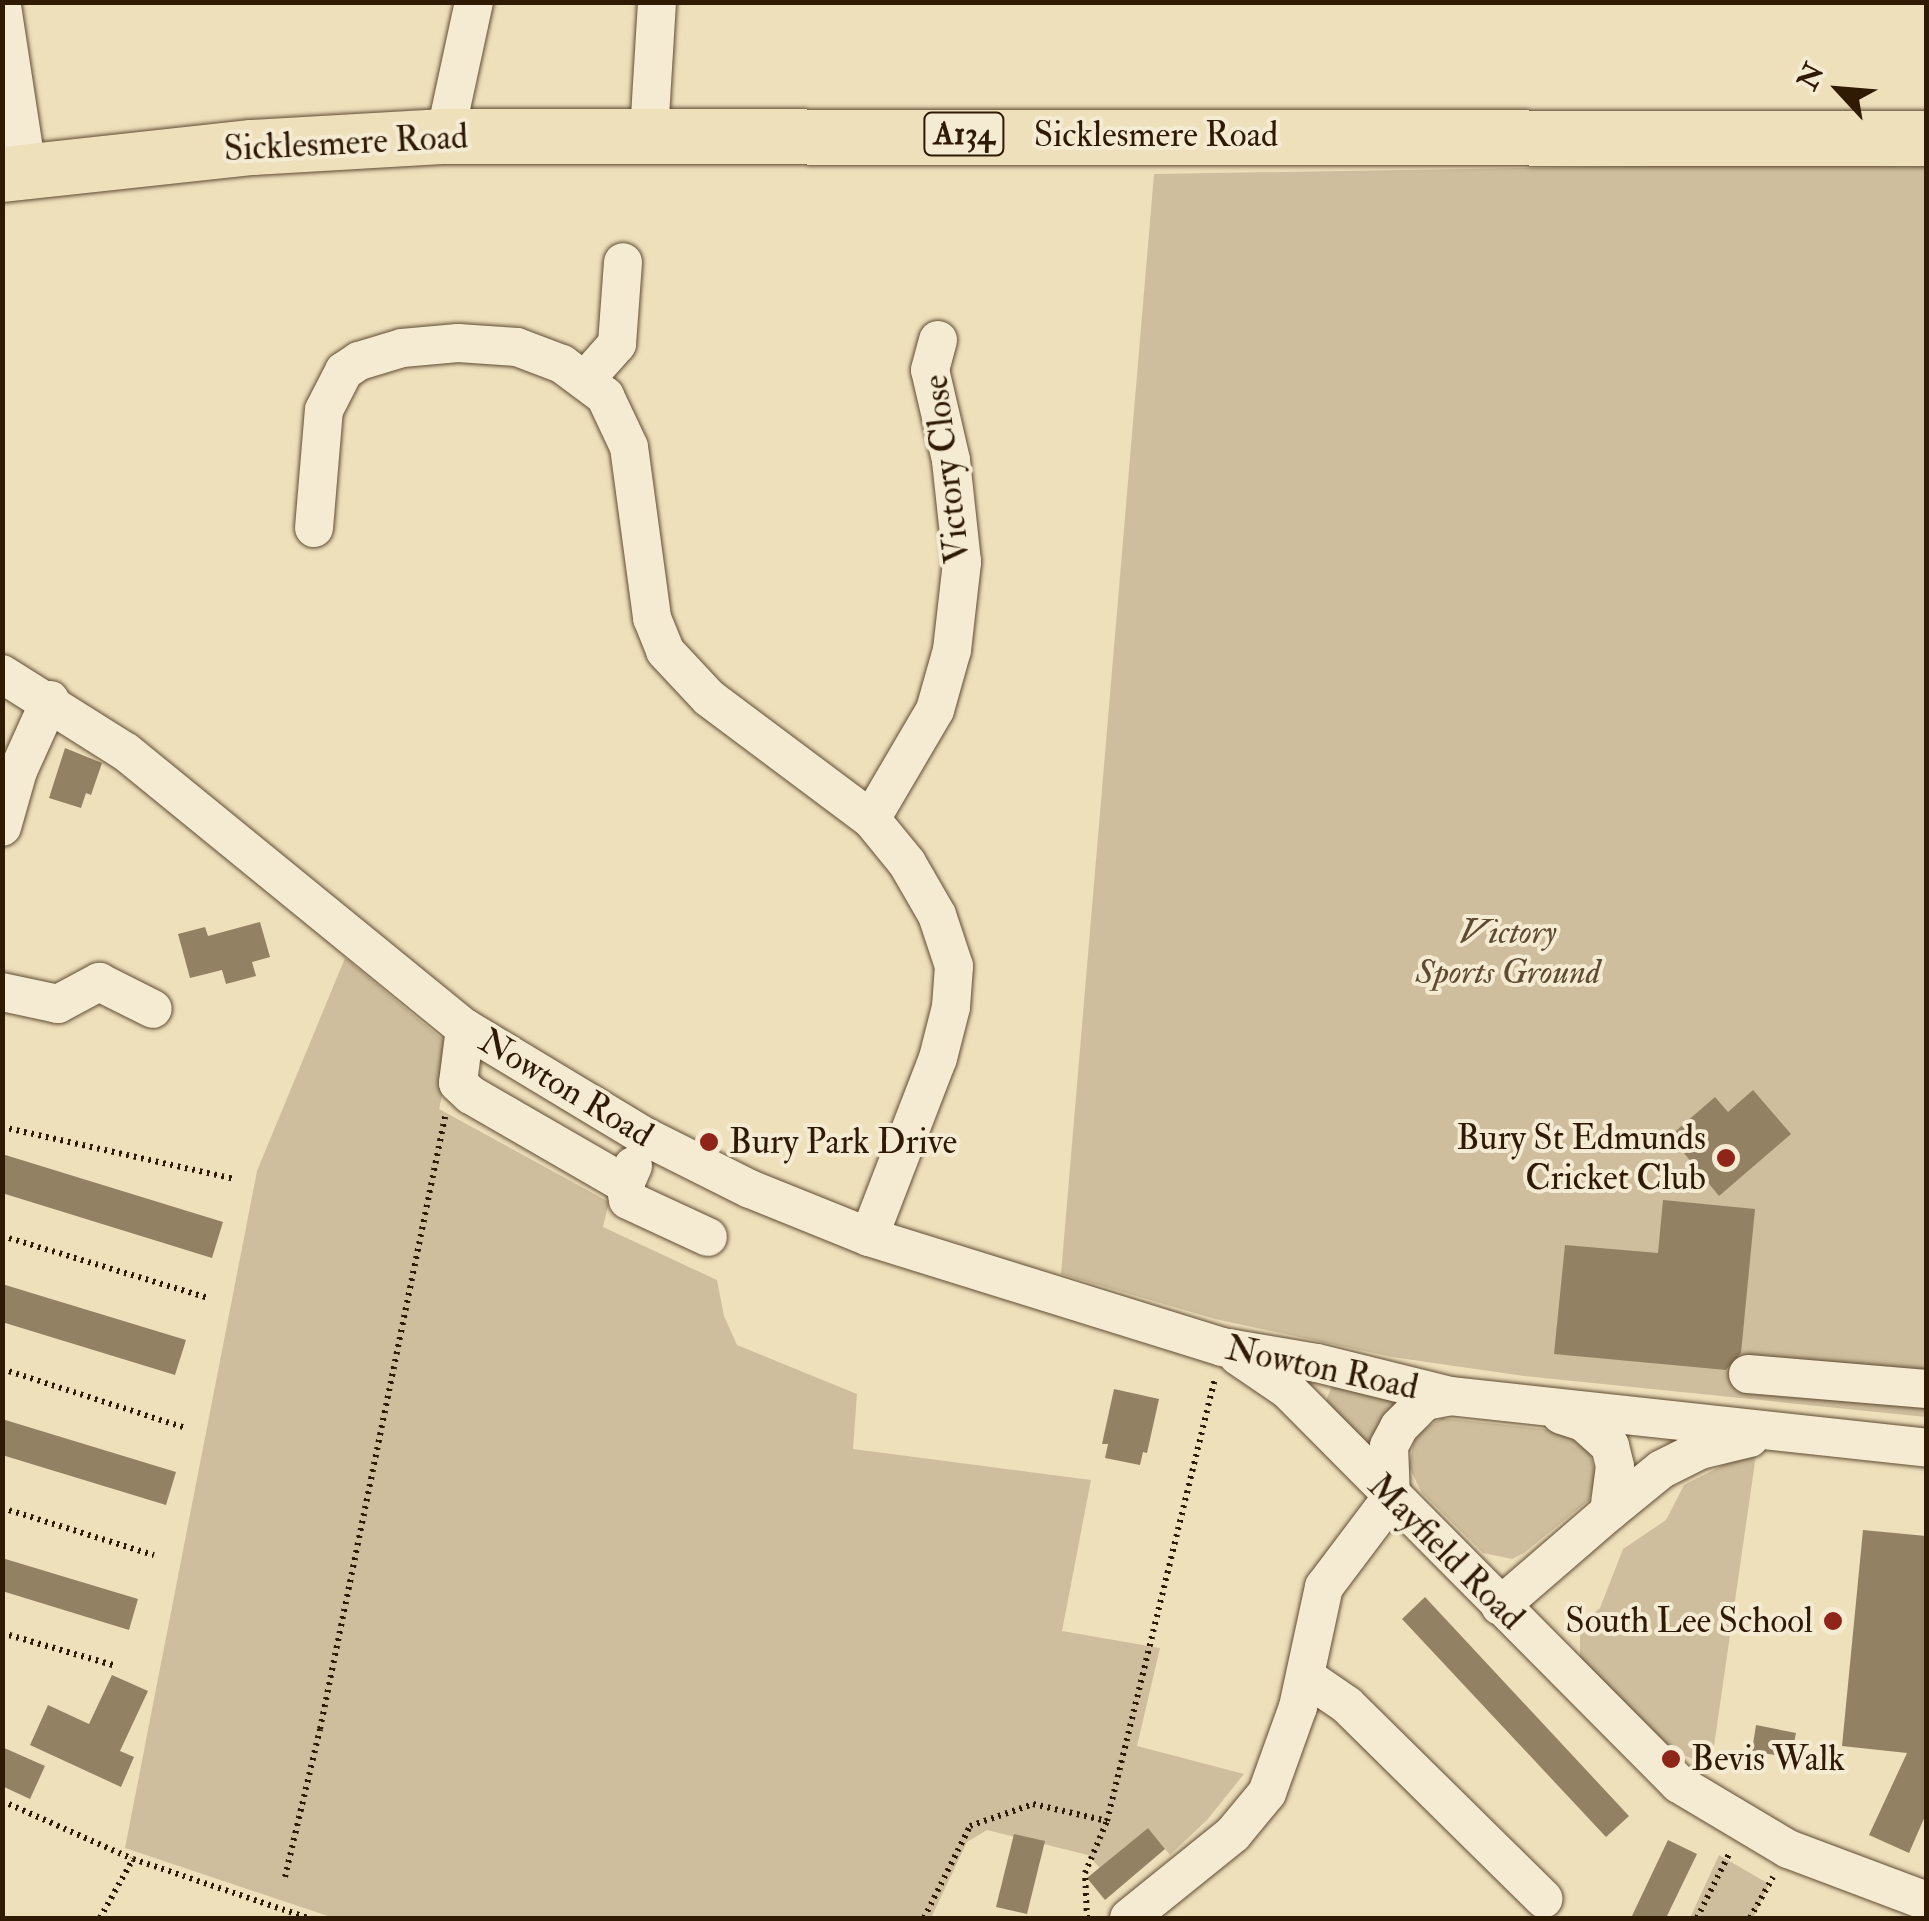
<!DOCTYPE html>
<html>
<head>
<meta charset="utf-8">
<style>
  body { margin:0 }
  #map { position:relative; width:1929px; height:1921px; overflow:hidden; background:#efe0bc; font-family:"IM FELL Double Pica",serif }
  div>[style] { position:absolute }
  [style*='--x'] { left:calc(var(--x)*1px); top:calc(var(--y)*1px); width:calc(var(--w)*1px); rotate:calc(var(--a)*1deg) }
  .green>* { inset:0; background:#cebe9d }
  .building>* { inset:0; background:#938164 }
  .path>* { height:6px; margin-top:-3px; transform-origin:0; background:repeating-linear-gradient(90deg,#2f1a04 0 2.5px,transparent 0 7.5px) }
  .roads { filter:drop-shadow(0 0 2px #5f4c32) drop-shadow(0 0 2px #5f4c32) }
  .minor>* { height:38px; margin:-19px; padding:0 19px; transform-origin:19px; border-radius:19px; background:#f5ebd3 }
  .highway>* { height:55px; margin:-27.5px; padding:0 27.5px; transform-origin:27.5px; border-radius:27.5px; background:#efe0bc }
  .dots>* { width:28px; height:28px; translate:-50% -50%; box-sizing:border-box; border:5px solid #f5ebd3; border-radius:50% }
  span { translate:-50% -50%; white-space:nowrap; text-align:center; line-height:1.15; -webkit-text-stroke:8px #f5ebd3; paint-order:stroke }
  .shield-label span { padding:2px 8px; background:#f5ebd3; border:2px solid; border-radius:8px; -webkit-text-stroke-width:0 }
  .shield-label { font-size:32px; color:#2f1a04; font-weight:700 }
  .street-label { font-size:35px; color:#2f1a04 }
  .park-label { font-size:35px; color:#5f4b32; font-style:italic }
  .poi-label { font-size:35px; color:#2f1a04 }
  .right { translate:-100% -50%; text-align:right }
  .left { translate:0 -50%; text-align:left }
  .frame { position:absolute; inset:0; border:5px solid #2f1a04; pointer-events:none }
  .north { position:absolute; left:1789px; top:40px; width:100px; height:100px; -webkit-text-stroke:8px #f5ebd3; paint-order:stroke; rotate:296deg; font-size:28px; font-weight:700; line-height:40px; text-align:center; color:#2f1a04 }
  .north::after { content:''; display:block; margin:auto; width:35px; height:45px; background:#2f1a04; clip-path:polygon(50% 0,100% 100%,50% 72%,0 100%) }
</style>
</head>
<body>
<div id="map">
  <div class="green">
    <i style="clip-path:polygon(1779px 164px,1926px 167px,1926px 1417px,1524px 1376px,1392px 1357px,1215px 1319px,1061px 1274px,1154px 174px)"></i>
    <i style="clip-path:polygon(345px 958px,453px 1048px,439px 1109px,609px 1202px,603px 1227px,717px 1280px,724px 1316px,737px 1345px,857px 1394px,853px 1449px,1091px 1480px,1062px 1631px,1160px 1648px,1137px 1746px,1244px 1774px,1207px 1820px,1170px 1855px,1148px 1828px,1100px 1868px,1088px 1855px,987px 1830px,967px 1842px,931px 1918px,334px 1918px,125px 1848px,257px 1171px)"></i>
    <i style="clip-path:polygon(1332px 1385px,1399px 1399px,1375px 1453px,1325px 1404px)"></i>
    <i style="clip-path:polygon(1442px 1418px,1562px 1431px,1589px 1452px,1596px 1476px,1589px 1500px,1524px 1553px,1512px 1559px,1483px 1553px,1422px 1493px,1409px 1467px,1415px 1435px)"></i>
    <i style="clip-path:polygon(1757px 1448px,1711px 1767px,1654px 1742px,1580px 1662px,1580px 1624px,1600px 1608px,1623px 1549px,1666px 1520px,1684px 1485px)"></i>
    <i style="clip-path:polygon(1719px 1855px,1769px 1884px,1753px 1918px,1690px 1918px)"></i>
  </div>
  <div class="building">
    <i style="clip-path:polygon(65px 748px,102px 763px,91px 795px,86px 793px,81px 808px,49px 798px)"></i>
    <i style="clip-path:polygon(260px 922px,270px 957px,252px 962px,256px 976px,226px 984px,222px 970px,190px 978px,178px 934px,205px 927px,208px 936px)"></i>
    <i style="clip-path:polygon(1753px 1090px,1791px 1134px,1719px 1196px,1670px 1136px,1715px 1097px,1728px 1112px)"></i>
    <i style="clip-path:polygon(2px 1154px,223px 1222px,212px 1258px,2px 1193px)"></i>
    <i style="clip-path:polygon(1663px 1200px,1755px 1209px,1741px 1353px,1726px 1370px,1554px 1354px,1565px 1245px,1658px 1253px)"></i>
    <i style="clip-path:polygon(2px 1284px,186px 1340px,175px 1375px,2px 1322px)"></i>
    <i style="clip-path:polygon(1114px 1389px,1159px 1399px,1147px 1453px,1143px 1452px,1140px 1465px,1105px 1458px,1108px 1444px,1102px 1444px)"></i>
    <i style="clip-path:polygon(2px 1419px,176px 1472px,166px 1505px,2px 1455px)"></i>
    <i style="clip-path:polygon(1863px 1530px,1926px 1536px,1926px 1814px,1909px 1853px,1869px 1835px,1907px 1753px,1842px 1746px)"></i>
    <i style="clip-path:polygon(2px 1558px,138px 1599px,129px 1630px,2px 1591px)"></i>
    <i style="clip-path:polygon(1425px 1597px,1629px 1816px,1606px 1837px,1402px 1619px)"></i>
    <i style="clip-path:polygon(112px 1675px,148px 1691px,120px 1751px,134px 1757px,121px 1787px,30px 1745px,48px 1705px,89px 1724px)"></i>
    <i style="clip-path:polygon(1756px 1725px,1796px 1733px,1791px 1758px,1752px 1751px)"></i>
    <i style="clip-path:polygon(2px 1747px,45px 1766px,30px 1799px,2px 1786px)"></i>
    <i style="clip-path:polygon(1148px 1828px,1165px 1849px,1105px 1900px,1087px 1878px)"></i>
    <i style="clip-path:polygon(1014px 1834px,1045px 1841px,1027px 1914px,996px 1907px)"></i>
    <i style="clip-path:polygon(1668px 1840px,1697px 1854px,1666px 1918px,1631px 1918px)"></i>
  </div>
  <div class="path">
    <i style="--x:2;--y:1127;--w:239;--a:12.6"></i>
    <i style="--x:2;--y:1236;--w:216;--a:16.7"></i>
    <i style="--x:2;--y:1369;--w:193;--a:17.8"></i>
    <i style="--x:2;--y:1508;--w:159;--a:17.2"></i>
    <i style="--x:2;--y:1633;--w:119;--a:16.1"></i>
    <i style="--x:2;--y:1801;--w:143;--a:23.9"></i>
    <i style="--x:133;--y:1859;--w:185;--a:18.6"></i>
    <i style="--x:285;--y:1877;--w:152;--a:-76.7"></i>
    <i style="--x:320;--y:1729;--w:625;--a:-78.46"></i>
    <i style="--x:100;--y:1918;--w:68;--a:-60.8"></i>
    <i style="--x:924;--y:1918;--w:103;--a:-63.4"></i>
    <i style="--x:970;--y:1826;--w:67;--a:-19.2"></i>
    <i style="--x:1033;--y:1804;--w:76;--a:12.9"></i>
    <i style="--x:1087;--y:1918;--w:45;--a:-92.5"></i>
    <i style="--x:1085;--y:1873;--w:56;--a:-67.1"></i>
    <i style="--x:1107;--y:1821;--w:457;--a:-76.3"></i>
    <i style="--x:1697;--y:1918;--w:74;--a:-63.4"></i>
    <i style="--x:1750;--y:1918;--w:47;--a:-60.7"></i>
  </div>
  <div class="roads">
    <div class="minor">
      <i style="--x:2;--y:6;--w:165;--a:81.3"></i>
      <i style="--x:649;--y:133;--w:131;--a:-86.5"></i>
      <i style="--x:445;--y:136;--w:137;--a:-77.8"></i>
      <i style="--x:586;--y:379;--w:47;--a:-48.5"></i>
      <i style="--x:617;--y:344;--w:82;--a:-85.8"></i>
      <i style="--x:314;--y:528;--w:118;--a:-85.2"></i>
      <i style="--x:324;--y:410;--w:44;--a:-62.9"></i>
      <i style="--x:344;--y:371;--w:18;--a:-34"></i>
      <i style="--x:359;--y:361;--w:45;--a:-16.8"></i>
      <i style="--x:402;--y:348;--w:56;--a:-5.1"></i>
      <i style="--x:458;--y:343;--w:59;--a:3.9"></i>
      <i style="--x:517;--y:347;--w:48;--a:20.7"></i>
      <i style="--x:562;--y:364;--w:54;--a:36.7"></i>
      <i style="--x:605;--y:396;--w:56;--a:64.8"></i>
      <i style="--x:629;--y:447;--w:173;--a:82.3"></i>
      <i style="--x:652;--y:618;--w:35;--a:68"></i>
      <i style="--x:665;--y:651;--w:64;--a:46.9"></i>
      <i style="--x:709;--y:698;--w:202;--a:36.8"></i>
      <i style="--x:871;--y:819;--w:57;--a:50.7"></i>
      <i style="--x:907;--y:863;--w:60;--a:60"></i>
      <i style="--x:937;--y:915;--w:54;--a:71.6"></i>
      <i style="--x:954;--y:966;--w:41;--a:94.2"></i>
      <i style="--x:951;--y:1007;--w:53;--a:104.3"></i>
      <i style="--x:938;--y:1058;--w:192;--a:111.1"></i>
      <i style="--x:2;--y:674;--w:146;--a:32.2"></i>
      <i style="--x:126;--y:752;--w:437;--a:39.2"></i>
      <i style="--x:465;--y:1028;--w:211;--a:31.1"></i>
      <i style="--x:646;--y:1137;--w:116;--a:26.6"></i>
      <i style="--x:750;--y:1189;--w:128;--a:22"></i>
      <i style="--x:869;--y:1237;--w:370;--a:17.3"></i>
      <i style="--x:1222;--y:1347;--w:96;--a:9.6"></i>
      <i style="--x:1317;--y:1363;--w:137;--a:13.9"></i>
      <i style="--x:1450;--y:1396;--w:479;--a:6.2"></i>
      <i style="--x:871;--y:819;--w:126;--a:-59.6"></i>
      <i style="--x:935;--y:710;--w:62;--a:-74.2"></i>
      <i style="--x:952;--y:650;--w:89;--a:-83.5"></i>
      <i style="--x:962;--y:562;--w:103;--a:-96.2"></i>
      <i style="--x:951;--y:460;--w:92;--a:-103.1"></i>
      <i style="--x:930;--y:370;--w:31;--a:-75"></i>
      <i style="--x:2;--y:827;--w:58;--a:-74.1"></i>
      <i style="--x:18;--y:771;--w:78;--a:-65.7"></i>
      <i style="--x:2;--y:992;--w:57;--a:12.1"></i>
      <i style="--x:58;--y:1004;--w:47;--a:-28.2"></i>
      <i style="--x:99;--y:982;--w:60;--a:26.6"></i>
      <i style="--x:465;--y:1028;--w:55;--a:97.3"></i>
      <i style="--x:458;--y:1083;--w:18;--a:43"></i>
      <i style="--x:471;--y:1095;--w:178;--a:30"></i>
      <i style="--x:633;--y:1166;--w:20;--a:114"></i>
      <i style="--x:625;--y:1184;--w:16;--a:79"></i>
      <i style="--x:628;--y:1200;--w:88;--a:24.8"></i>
      <i style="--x:1238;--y:1356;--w:60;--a:34.2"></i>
      <i style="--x:1288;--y:1390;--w:555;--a:45.22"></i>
      <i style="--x:1679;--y:1784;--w:127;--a:30.8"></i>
      <i style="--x:1788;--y:1849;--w:147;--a:20.6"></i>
      <i style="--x:1748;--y:1374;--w:179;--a:4.8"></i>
      <i style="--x:1609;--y:1512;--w:68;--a:-39.1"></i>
      <i style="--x:1662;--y:1469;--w:42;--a:-26.6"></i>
      <i style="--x:1700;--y:1450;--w:51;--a:-13.5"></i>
      <i style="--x:1500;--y:1606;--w:144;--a:-40.8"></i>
      <i style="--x:1609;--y:1512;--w:46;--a:-82.6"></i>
      <i style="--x:1615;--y:1466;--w:21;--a:-104"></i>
      <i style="--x:1610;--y:1446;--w:36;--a:-138"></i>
      <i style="--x:1583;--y:1422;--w:23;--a:-162"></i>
      <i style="--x:1306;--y:1677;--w:50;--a:34.3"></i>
      <i style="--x:1347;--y:1705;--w:276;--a:44.6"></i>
      <i style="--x:1129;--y:1918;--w:134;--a:-38.9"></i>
      <i style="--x:1233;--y:1834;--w:53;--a:-50.3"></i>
      <i style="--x:1267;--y:1793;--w:91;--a:-70.2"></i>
      <i style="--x:1298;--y:1707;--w:123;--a:-77.8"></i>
      <i style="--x:1324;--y:1587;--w:111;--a:-53"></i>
      <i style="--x:1391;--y:1498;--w:52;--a:-92.2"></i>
      <i style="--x:1389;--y:1446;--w:21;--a:-62"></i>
      <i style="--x:1399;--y:1427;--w:37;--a:-45"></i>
      <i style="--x:1425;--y:1401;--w:25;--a:-11"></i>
    </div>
    <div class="highway">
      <i style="--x:2;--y:174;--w:251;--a:-6.2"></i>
      <i style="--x:252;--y:147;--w:193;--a:-3.3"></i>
      <i style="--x:445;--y:136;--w:1481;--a:0.08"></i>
    </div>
  </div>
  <div class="dots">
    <i style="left:709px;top:1142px;background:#8f2418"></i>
    <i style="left:1726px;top:1158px;background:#8f2418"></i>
    <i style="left:1833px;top:1621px;background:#8f2418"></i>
    <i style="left:1671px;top:1759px;background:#8f2418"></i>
  </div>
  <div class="shield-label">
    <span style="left:964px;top:134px">A134</span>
  </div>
  <div class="street-label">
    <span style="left:1156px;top:135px">Sicklesmere Road</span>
    <span style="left:346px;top:143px;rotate:-3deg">Sicklesmere Road</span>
    <span style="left:947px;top:469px;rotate:-97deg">Victory Close</span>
    <span style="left:566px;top:1088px;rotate:31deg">Nowton Road</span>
    <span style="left:1322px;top:1368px;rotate:12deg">Nowton Road</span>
    <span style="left:1446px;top:1552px;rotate:45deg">Mayfield Road</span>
  </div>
  <div class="park-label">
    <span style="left:1508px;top:952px">Victory<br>Sports Ground</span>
  </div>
  <div class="poi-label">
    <span class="right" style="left:1706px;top:1158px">Bury St Edmunds<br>Cricket Club</span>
    <span class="left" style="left:729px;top:1142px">Bury Park Drive</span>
    <span class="right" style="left:1813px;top:1621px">South Lee School</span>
    <span class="left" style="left:1691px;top:1759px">Bevis Walk</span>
  </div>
  <div class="frame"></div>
  <div class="north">N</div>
</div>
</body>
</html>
